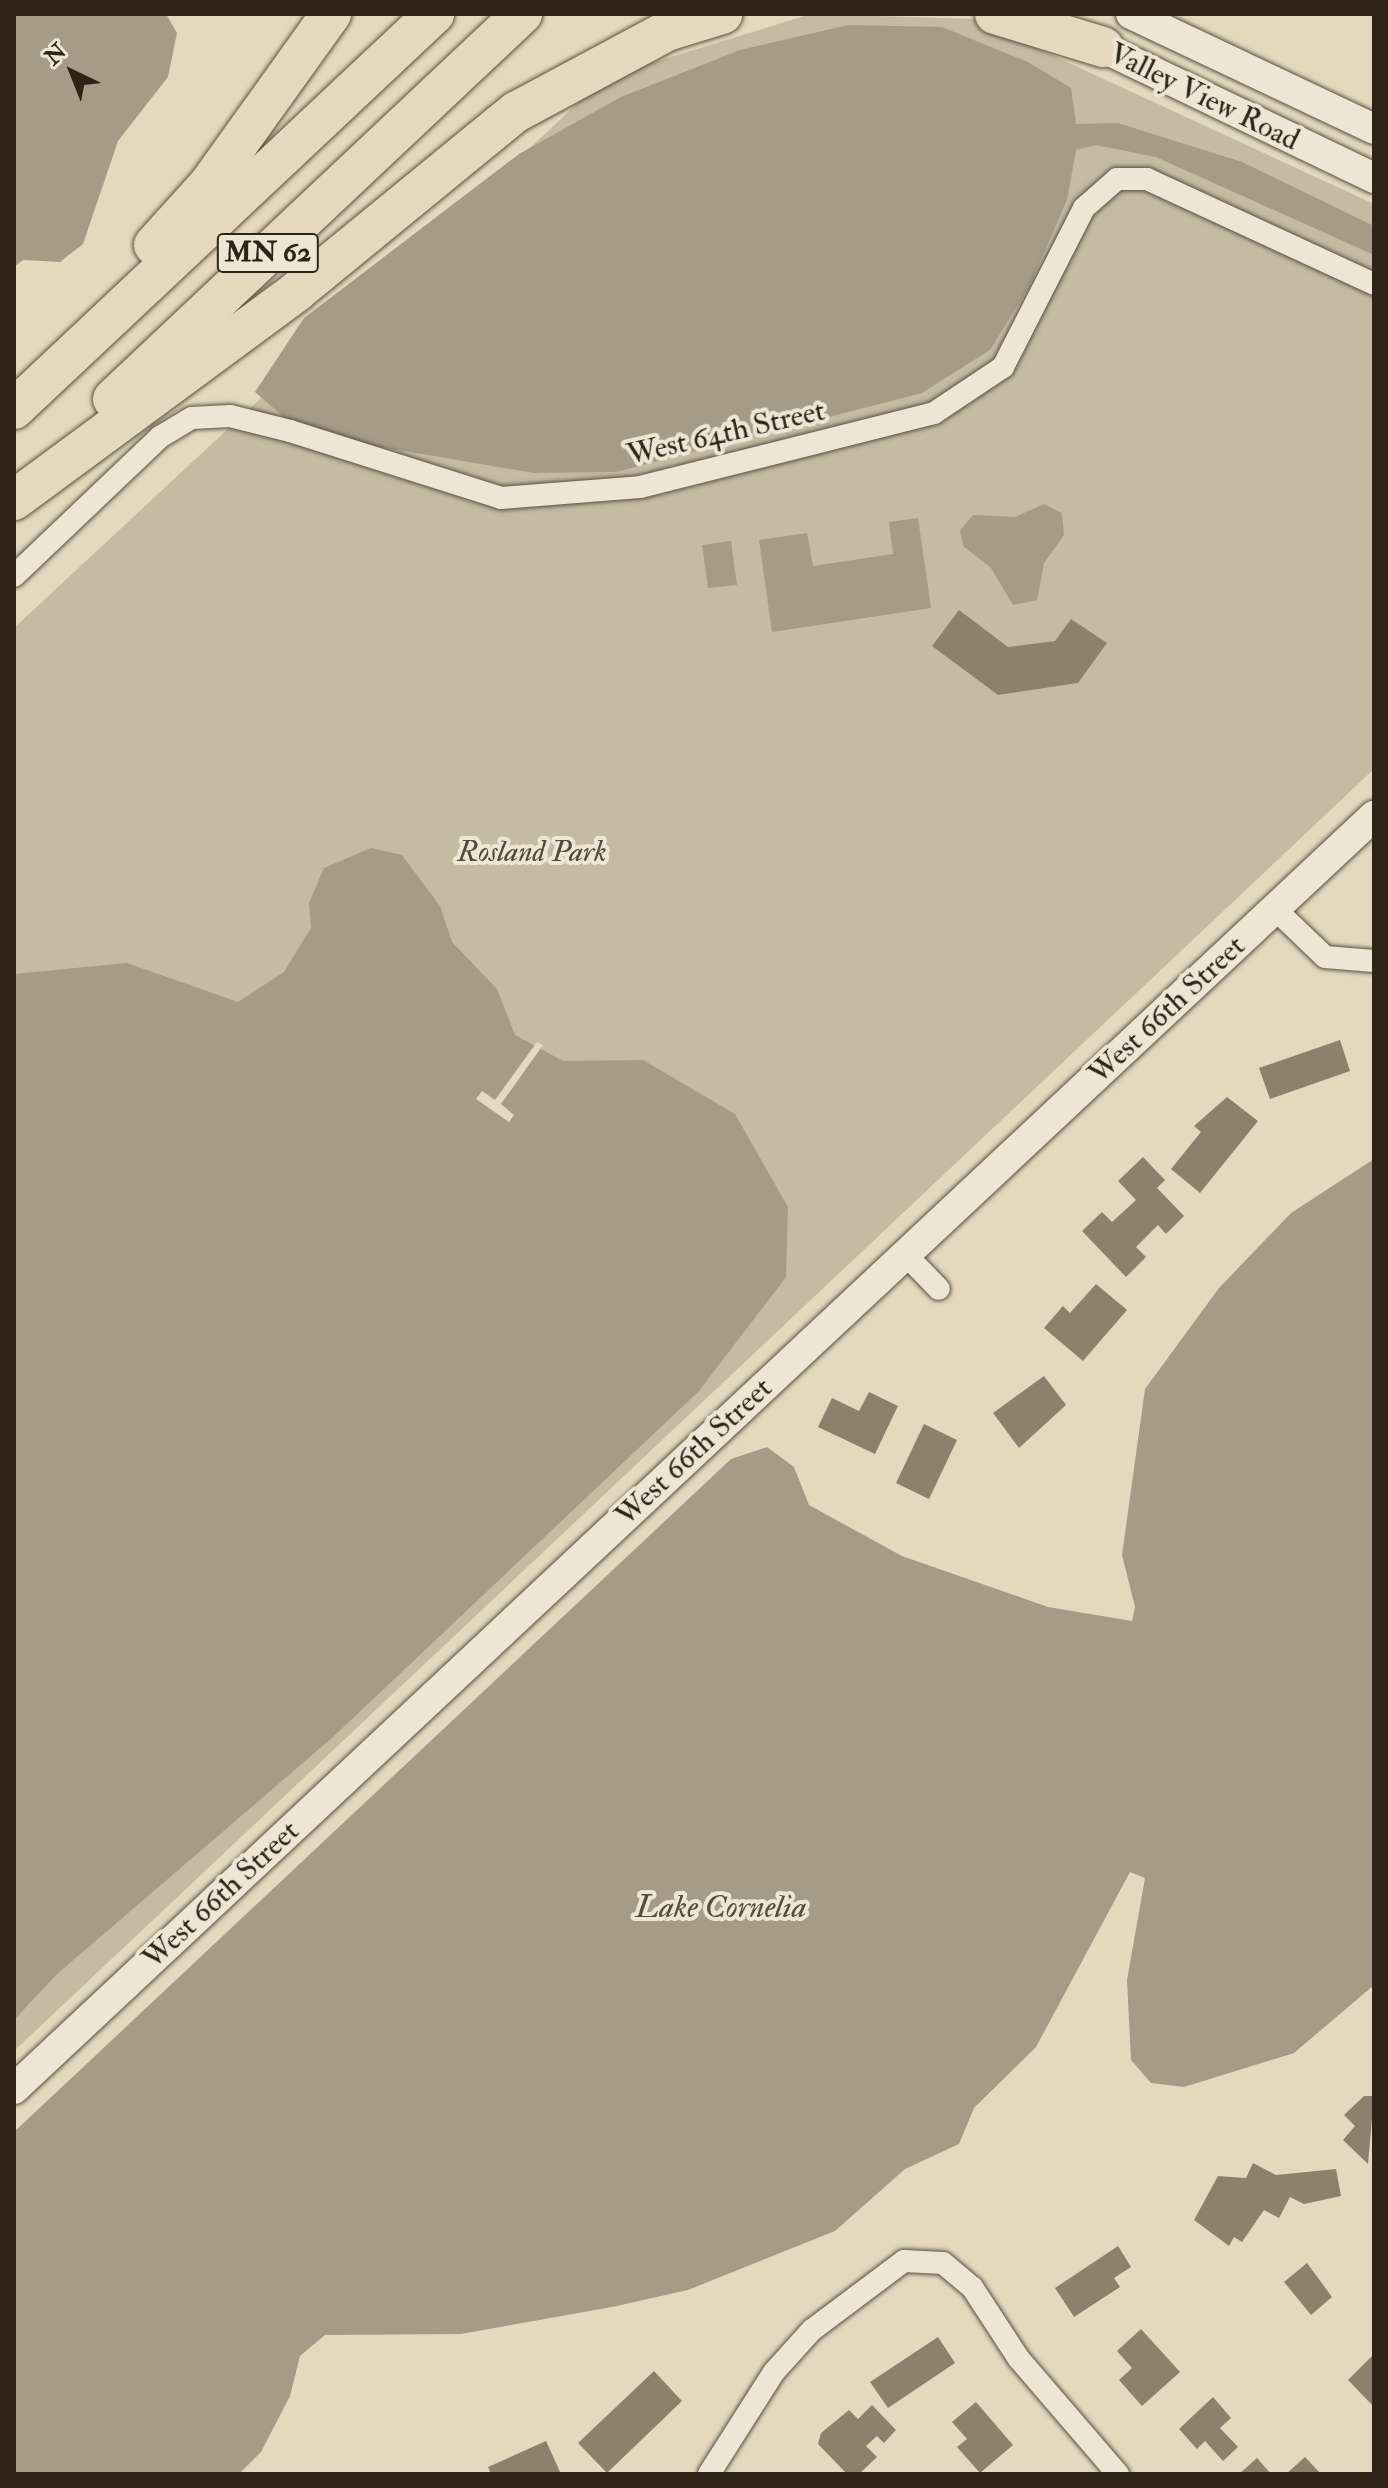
<!DOCTYPE html>
<html>
<head>
<meta charset="utf-8">
<style>
  body { margin:0 }
  #map { position:relative; width:1388px; height:2488px; overflow:hidden; background:#e4d9be; font-family:"IM FELL Double Pica",serif }
  div>[style] { position:absolute }
  [style*='--x'] { left:calc(var(--x)*1px); top:calc(var(--y)*1px); width:calc(var(--w)*1px); rotate:calc(var(--a)*1deg) }
  .green>* { inset:0; background:#c5baa2 }
  .water>* { inset:0; background:#a69b86 }
  .pier>* { inset:0; background:#e4d9be }
  .building>* { inset:0; background:#8d816e }
  .roads { filter:drop-shadow(0 0 2px #5c5042) drop-shadow(0 0 2px #5c5042) }
  .street>* { height:22px; margin:-11px; padding:0 11px; transform-origin:11px; border-radius:11px; background:#ede6d5 }
  .secondary>* { height:30px; margin:-15px; padding:0 15px; transform-origin:15px; border-radius:15px; background:#ede6d5 }
  .highway>* { height:40px; margin:-20px; padding:0 20px; transform-origin:20px; border-radius:20px; background:#e4d9be }
  span { translate:-50% -50%; white-space:nowrap; text-align:center; line-height:1.15; -webkit-text-stroke:8px #ede6d5; paint-order:stroke }
  .shield-label span { padding:2px 6px; background:#ede6d5; border:2px solid; border-radius:6px; -webkit-text-stroke-width:0 }
  .shield-label { font-size:28px; color:#2f2218; font-weight:700 }
  .street-label { font-size:30px; color:#2f2218 }
  .park-label { font-size:30px; color:#54483a; font-style:italic }
  .water-label { font-size:32px; color:#594c3e; font-style:italic }
  .frame { position:absolute; inset:0; border:16px solid #2f2218; pointer-events:none }
  .north { position:absolute; left:32px; top:32px; width:80px; height:80px; -webkit-text-stroke:6px #ede6d5; paint-order:stroke; rotate:317deg; font-size:22px; font-weight:700; line-height:32px; text-align:center; color:#2f2218 }
  .north::after { content:''; display:block; margin:auto; width:28px; height:36px; background:#2f2218; clip-path:polygon(50% 0,100% 100%,50% 72%,0 100%) }
</style>
</head>
<body>
<div id="map">
  <div class="green">
    <i style="clip-path:polygon(811px 14px,974px 19px,1374px 204px,1374px 769px,14px 2051px,14px 628px,606px 77px)"></i>
  </div>
  <div class="water">
    <i style="clip-path:polygon(14px 14px,166px 14px,177px 33px,168px 77px,118px 141px,83px 244px,60px 262px,23px 260px,14px 267px)"></i>
    <i style="clip-path:polygon(848px 25px,942px 27px,1028px 62px,1071px 88px,1076px 124px,1118px 123px,1242px 162px,1374px 226px,1374px 255px,1156px 157px,1096px 145px,1076px 150px,1067px 200px,1029px 287px,990px 350px,922px 393px,616px 472px,534px 473px,369px 445px,285px 418px,255px 392px,304px 318px,519px 154px,621px 97px,740px 50px)"></i>
    <i style="clip-path:polygon(1044px 504px,1062px 513px,1064px 535px,1044px 563px,1037px 600px,1013px 605px,991px 568px,963px 546px,960px 530px,973px 515px,1015px 517px)"></i>
    <i style="clip-path:polygon(918px 518px,931px 608px,772px 632px,759px 540px,807px 533px,813px 566px,893px 554px,889px 522px)"></i>
    <i style="clip-path:polygon(731px 541px,737px 585px,708px 588px,702px 545px)"></i>
    <i style="clip-path:polygon(371px 848px,402px 855px,440px 906px,452px 942px,497px 989px,515px 1035px,563px 1061px,643px 1060px,735px 1114px,788px 1207px,786px 1277px,699px 1391px,333px 1737px,56px 1975px,14px 2020px,14px 974px,127px 963px,238px 1002px,284px 972px,311px 928px,309px 903px,324px 868px)"></i>
    <i style="clip-path:polygon(1374px 1159px,1374px 1985px,1294px 2053px,1184px 2087px,1151px 2083px,1131px 2060px,1127px 1980px,1145px 1878px,1130px 1872px,1036px 2047px,974px 2108px,959px 2144px,905px 2169px,835px 2231px,688px 2290px,612px 2307px,461px 2334px,325px 2335px,300px 2356px,290px 2396px,261px 2452px,239px 2474px,14px 2474px,14px 2132px,731px 1459px,767px 1447px,794px 1467px,809px 1505px,902px 1556px,1048px 1607px,1132px 1621px,1135px 1607px,1122px 1555px,1145px 1389px,1219px 1288px,1291px 1213px)"></i>
  </div>
  <div class="pier">
    <i style="clip-path:polygon(537px 1042px,543px 1045px,501px 1104px,514px 1115px,509px 1122px,476px 1099px,482px 1091px,495px 1100px)"></i>
  </div>
  <div class="building">
    <i style="clip-path:polygon(959px 610px,1008px 647px,1055px 641px,1071px 619px,1107px 643px,1078px 683px,998px 695px,932px 646px)"></i>
    <i style="clip-path:polygon(1340px 1040px,1350px 1071px,1270px 1099px,1259px 1068px)"></i>
    <i style="clip-path:polygon(1227px 1097px,1258px 1121px,1200px 1193px,1171px 1169px,1201px 1132px,1194px 1126px)"></i>
    <i style="clip-path:polygon(1143px 1157px,1165px 1180px,1157px 1188px,1184px 1216px,1166px 1234px,1158px 1225px,1136px 1247px,1146px 1257px,1126px 1277px,1082px 1231px,1102px 1212px,1112px 1222px,1136px 1200px,1118px 1181px)"></i>
    <i style="clip-path:polygon(1096px 1284px,1127px 1310px,1083px 1361px,1044px 1328px,1063px 1306px,1070px 1313px)"></i>
    <i style="clip-path:polygon(1044px 1376px,1066px 1405px,1019px 1448px,993px 1413px)"></i>
    <i style="clip-path:polygon(869px 1392px,898px 1406px,875px 1454px,818px 1427px,832px 1398px,859px 1411px)"></i>
    <i style="clip-path:polygon(924px 1424px,957px 1440px,929px 1499px,896px 1483px)"></i>
    <i style="clip-path:polygon(1364px 2096px,1374px 2096px,1368px 2164px,1343px 2140px,1355px 2126px,1344px 2115px)"></i>
    <i style="clip-path:polygon(1253px 2163px,1276px 2175px,1336px 2169px,1341px 2196px,1304px 2204px,1290px 2197px,1279px 2218px,1264px 2210px,1242px 2242px,1234px 2237px,1229px 2246px,1194px 2220px,1218px 2176px,1246px 2178px)"></i>
    <i style="clip-path:polygon(1118px 2246px,1131px 2267px,1114px 2278px,1120px 2287px,1074px 2317px,1055px 2288px)"></i>
    <i style="clip-path:polygon(1307px 2263px,1332px 2297px,1311px 2315px,1284px 2282px)"></i>
    <i style="clip-path:polygon(1141px 2329px,1180px 2372px,1142px 2406px,1119px 2380px,1132px 2368px,1117px 2351px)"></i>
    <i style="clip-path:polygon(938px 2337px,955px 2363px,888px 2408px,870px 2382px)"></i>
    <i style="clip-path:polygon(1372px 2356px,1374px 2359px,1374px 2407px,1348px 2380px)"></i>
    <i style="clip-path:polygon(654px 2371px,682px 2401px,607px 2473px,578px 2443px)"></i>
    <i style="clip-path:polygon(1213px 2397px,1231px 2418px,1220px 2428px,1238px 2447px,1223px 2461px,1205px 2441px,1197px 2449px,1179px 2429px)"></i>
    <i style="clip-path:polygon(976px 2402px,1013px 2445px,980px 2473px,957px 2447px,967px 2439px,952px 2422px)"></i>
    <i style="clip-path:polygon(872px 2405px,896px 2430px,884px 2443px,877px 2436px,866px 2446px,877px 2457px,859px 2474px,847px 2474px,818px 2444px,821px 2433px,849px 2410px,858px 2419px)"></i>
    <i style="clip-path:polygon(546px 2441px,561px 2474px,491px 2474px,488px 2467px)"></i>
    <i style="clip-path:polygon(1305px 2457px,1321px 2474px,1286px 2474px)"></i>
    <i style="clip-path:polygon(1257px 2458px,1271px 2474px,1239px 2474px)"></i>
  </div>
  <div class="roads">
    <div class="street">
      <i style="--x:14;--y:576;--w:202;--a:-43.6"></i>
      <i style="--x:160;--y:437;--w:37;--a:-31"></i>
      <i style="--x:192;--y:418;--w:38;--a:-3"></i>
      <i style="--x:230;--y:416;--w:62;--a:14"></i>
      <i style="--x:290;--y:431;--w:221;--a:17.6"></i>
      <i style="--x:501;--y:498;--w:139;--a:-4.5"></i>
      <i style="--x:640;--y:487;--w:303;--a:-14.1"></i>
      <i style="--x:934;--y:413;--w:83;--a:-33.7"></i>
      <i style="--x:1003;--y:367;--w:178;--a:-63"></i>
      <i style="--x:1084;--y:208;--w:44;--a:-41.3"></i>
      <i style="--x:1117;--y:179;--w:30;--a:0"></i>
      <i style="--x:1147;--y:179;--w:250;--a:24.8"></i>
      <i style="--x:1275;--y:909;--w:69;--a:43.8"></i>
      <i style="--x:1325;--y:957;--w:49;--a:4.7"></i>
      <i style="--x:906;--y:1255;--w:47;--a:45.9"></i>
      <i style="--x:709;--y:2474;--w:121;--a:-57.5"></i>
      <i style="--x:774;--y:2372;--w:57;--a:-47.9"></i>
      <i style="--x:812;--y:2330;--w:115;--a:-36.9"></i>
      <i style="--x:904;--y:2261;--w:39;--a:3"></i>
      <i style="--x:943;--y:2263;--w:38;--a:40"></i>
      <i style="--x:972;--y:2287;--w:86;--a:56.9"></i>
      <i style="--x:1019;--y:2359;--w:152;--a:49.3"></i>
    </div>
    <div class="secondary">
      <i style="--x:1131;--y:14;--w:269;--a:25.3"></i>
      <i style="--x:1083;--y:38;--w:323;--a:25.7"></i>
      <i style="--x:14;--y:2089;--w:1863;--a:-43.11"></i>
    </div>
    <div class="highway">
      <i style="--x:995;--y:14;--w:113;--a:17"></i>
      <i style="--x:154;--y:245;--w:84;--a:-47.9"></i>
      <i style="--x:210;--y:183;--w:208;--a:-54.4"></i>
      <i style="--x:113;--y:399;--w:562;--a:-43.27"></i>
      <i style="--x:14;--y:409;--w:577;--a:-43.24"></i>
      <i style="--x:14;--y:500;--w:352;--a:-36.4"></i>
      <i style="--x:297;--y:291;--w:283;--a:-39.3"></i>
      <i style="--x:516;--y:112;--w:171;--a:-28.2"></i>
      <i style="--x:667;--y:31;--w:58;--a:-17.2"></i>
    </div>
  </div>
  <div class="shield-label">
    <span style="left:268px;top:253px">MN 62</span>
  </div>
  <div class="street-label">
    <span style="left:1204px;top:97px;rotate:26deg">Valley View Road</span>
    <span style="left:726px;top:433px;rotate:-13deg">West 64th Street</span>
    <span style="left:1167px;top:1010px;rotate:-43deg">West 66th Street</span>
    <span style="left:694px;top:1452px;rotate:-43deg">West 66th Street</span>
    <span style="left:221px;top:1895px;rotate:-43deg">West 66th Street</span>
  </div>
  <div class="park-label">
    <span style="left:532px;top:852px">Rosland Park</span>
  </div>
  <div class="water-label">
    <span style="left:721px;top:1907px">Lake Cornelia</span>
  </div>
  <div class="frame"></div>
  <div class="north">N</div>
</div>
</body>
</html>
